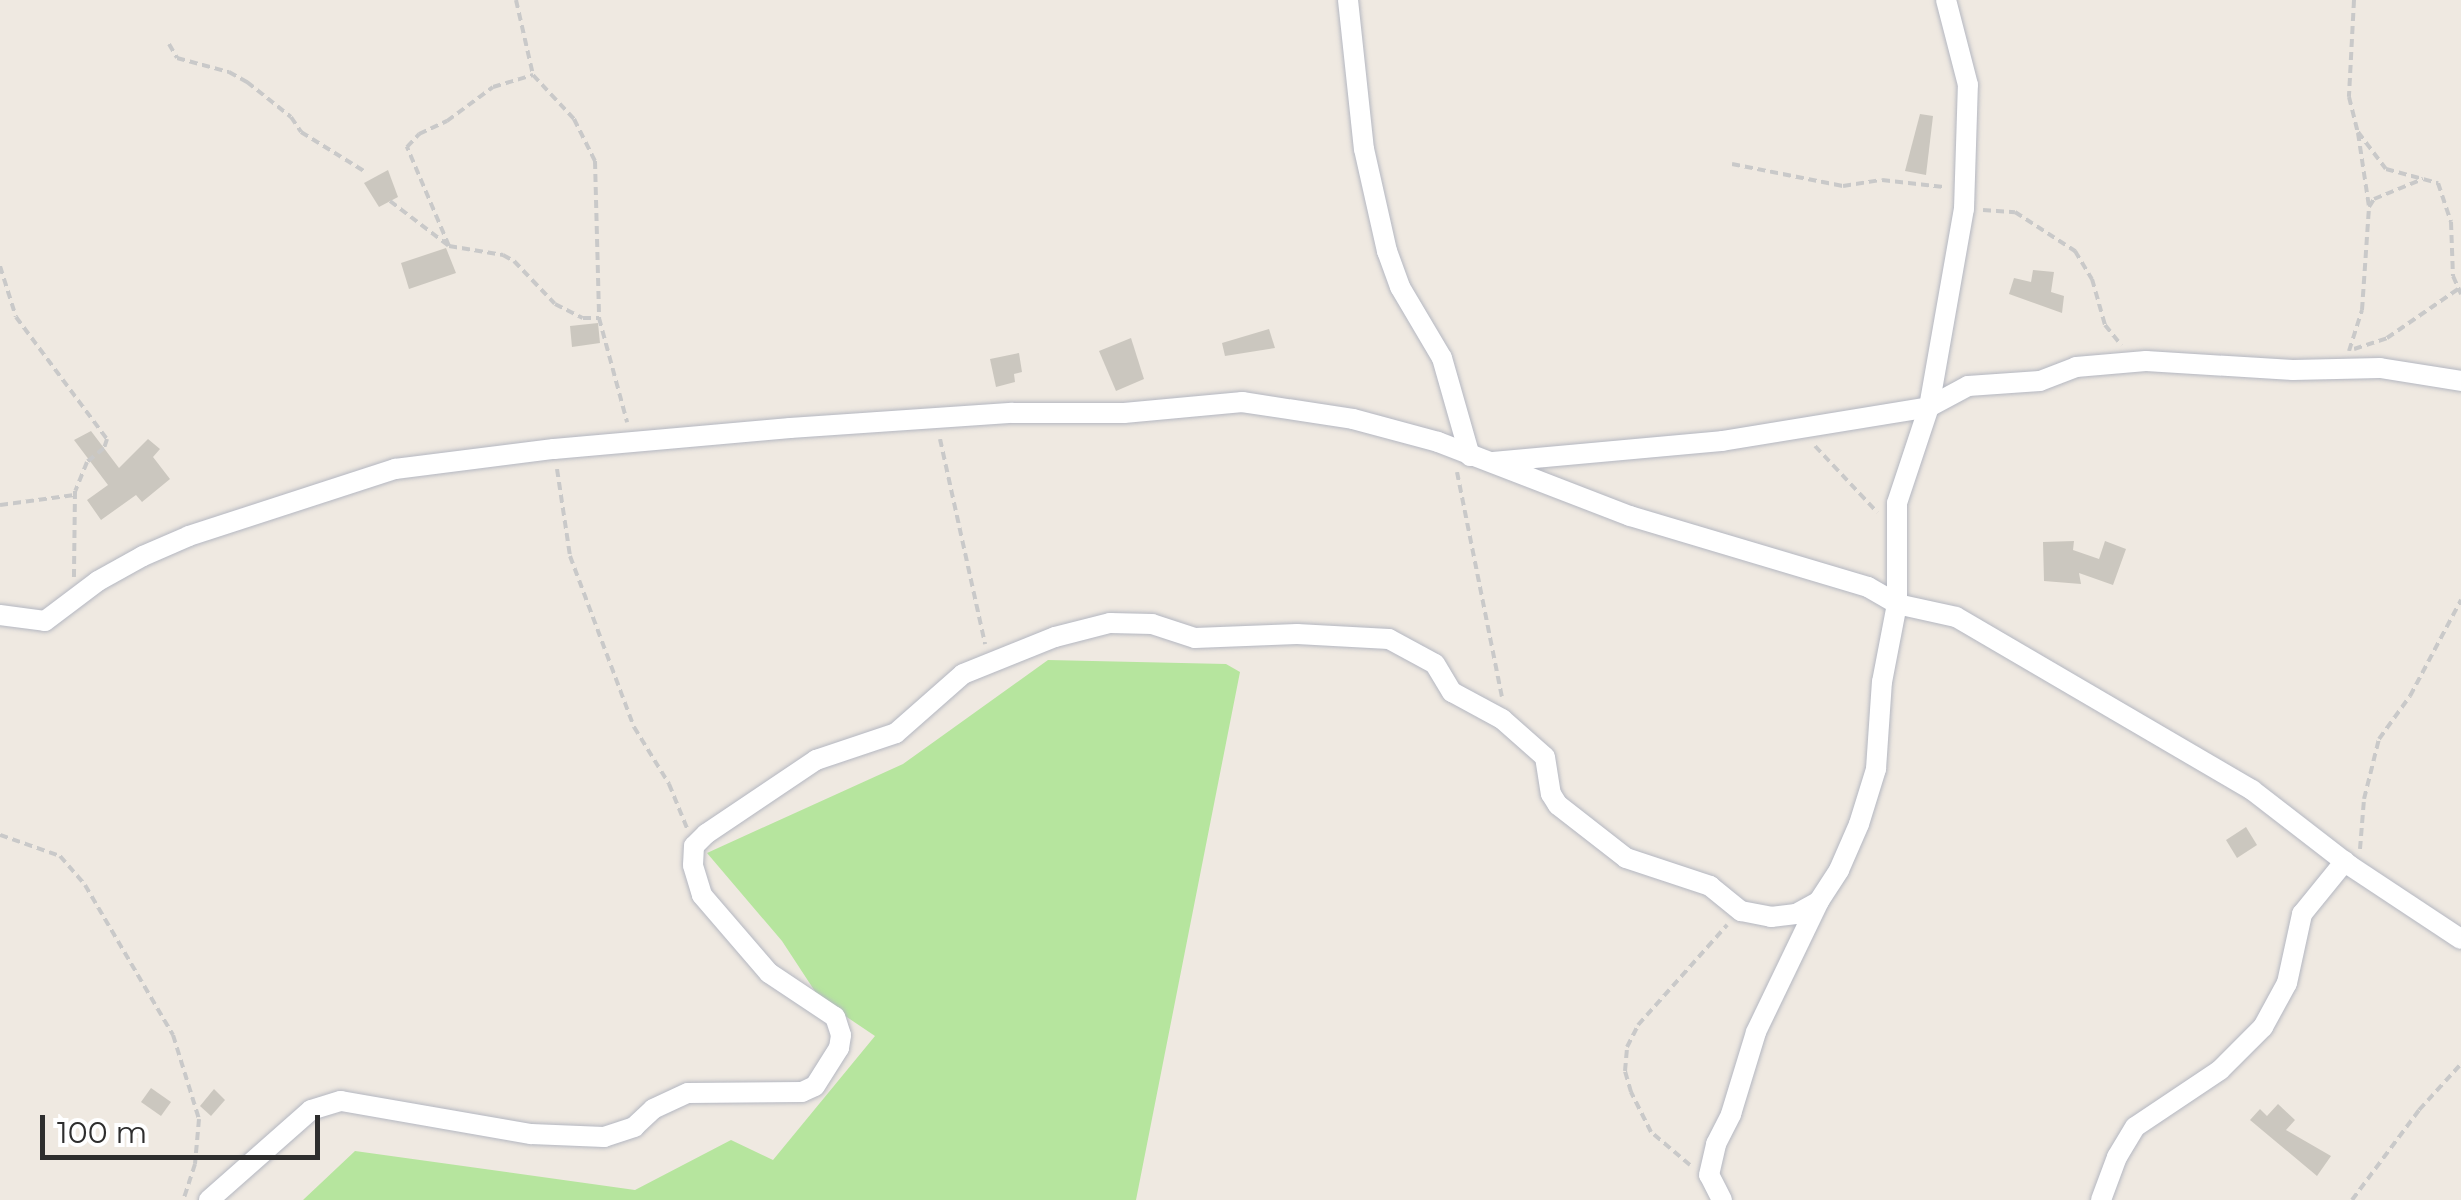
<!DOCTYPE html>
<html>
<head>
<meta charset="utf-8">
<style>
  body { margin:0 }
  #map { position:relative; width:2461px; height:1200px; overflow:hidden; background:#efe9e1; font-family:Montserrat,sans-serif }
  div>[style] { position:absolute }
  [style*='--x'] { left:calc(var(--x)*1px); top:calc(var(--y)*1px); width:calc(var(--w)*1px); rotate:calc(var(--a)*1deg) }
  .green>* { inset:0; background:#b6e59e }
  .building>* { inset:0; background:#cbc7bf }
  .path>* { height:4px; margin-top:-2px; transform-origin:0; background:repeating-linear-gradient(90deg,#c9c9c9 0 8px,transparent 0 13px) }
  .roads { filter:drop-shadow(0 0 2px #b4b7c1) drop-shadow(0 0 2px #b4b7c1) }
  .minor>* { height:20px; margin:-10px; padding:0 10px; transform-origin:10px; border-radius:10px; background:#fff }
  span { translate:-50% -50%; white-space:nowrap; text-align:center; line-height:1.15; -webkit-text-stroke:8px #fff; paint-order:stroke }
  .scale { position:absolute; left:40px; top:1115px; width:280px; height:45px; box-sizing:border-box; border:5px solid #2e2e2e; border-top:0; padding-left:12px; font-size:30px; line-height:35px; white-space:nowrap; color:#2e2e2e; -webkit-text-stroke:8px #fff; paint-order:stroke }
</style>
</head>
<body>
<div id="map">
  <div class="green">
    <i style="clip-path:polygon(1048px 660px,1226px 664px,1240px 672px,1136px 1200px,303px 1200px,355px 1151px,635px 1190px,731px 1140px,773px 1160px,875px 1036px,820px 999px,782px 941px,707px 853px,903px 764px)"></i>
  </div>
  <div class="building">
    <i style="clip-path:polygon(1920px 114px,1933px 116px,1926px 175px,1905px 171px)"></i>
    <i style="clip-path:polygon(388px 170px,398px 197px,379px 207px,364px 183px)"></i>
    <i style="clip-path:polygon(446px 248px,456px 273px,409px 289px,401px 263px)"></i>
    <i style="clip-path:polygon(2033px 270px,2054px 272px,2051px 292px,2064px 296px,2062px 313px,2009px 294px,2014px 278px,2031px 282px)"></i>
    <i style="clip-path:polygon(598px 323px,600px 343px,572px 347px,570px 326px)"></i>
    <i style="clip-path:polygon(1269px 329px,1275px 348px,1225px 356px,1222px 343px)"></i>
    <i style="clip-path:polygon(1131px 338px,1144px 379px,1116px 391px,1099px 351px)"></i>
    <i style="clip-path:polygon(1019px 353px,1022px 372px,1014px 374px,1015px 382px,996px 387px,990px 359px)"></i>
    <i style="clip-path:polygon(91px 431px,119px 468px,148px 439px,160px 449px,153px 457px,170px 479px,142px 502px,136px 495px,101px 520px,87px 500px,108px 485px,74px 440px)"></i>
    <i style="clip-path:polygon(2074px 541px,2073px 550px,2099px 559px,2105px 541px,2126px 549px,2113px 585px,2079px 573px,2081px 584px,2044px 581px,2043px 542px)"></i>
    <i style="clip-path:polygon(2246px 827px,2257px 845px,2237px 858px,2226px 840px)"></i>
    <i style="clip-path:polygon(151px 1088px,171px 1102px,161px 1116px,141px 1102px)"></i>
    <i style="clip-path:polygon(214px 1089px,225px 1100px,211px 1116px,200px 1106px)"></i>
    <i style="clip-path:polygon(2278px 1104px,2295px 1120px,2286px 1130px,2331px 1156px,2317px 1176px,2250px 1120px,2260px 1109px,2267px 1116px)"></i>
  </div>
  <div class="path">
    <i style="--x:516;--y:0;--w:77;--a:77.2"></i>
    <i style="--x:533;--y:75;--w:60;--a:47"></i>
    <i style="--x:574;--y:119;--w:47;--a:63.4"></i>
    <i style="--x:595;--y:161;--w:157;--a:88.5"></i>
    <i style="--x:599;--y:318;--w:108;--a:74.9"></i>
    <i style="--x:2354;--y:0;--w:97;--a:93"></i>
    <i style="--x:2349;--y:97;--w:36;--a:76"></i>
    <i style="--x:2358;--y:132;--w:46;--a:52.9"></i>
    <i style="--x:2386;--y:169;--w:54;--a:15.1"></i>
    <i style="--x:2438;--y:183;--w:41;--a:71.6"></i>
    <i style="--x:2451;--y:222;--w:54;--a:87.9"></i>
    <i style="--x:2453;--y:276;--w:20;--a:66"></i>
    <i style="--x:169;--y:44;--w:16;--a:60"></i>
    <i style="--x:177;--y:58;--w:54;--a:15.1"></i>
    <i style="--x:229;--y:72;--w:21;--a:29"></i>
    <i style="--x:247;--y:82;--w:56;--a:38.5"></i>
    <i style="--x:291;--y:117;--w:18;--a:56"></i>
    <i style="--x:301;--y:132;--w:74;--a:31.8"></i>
    <i style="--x:2358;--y:133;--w:75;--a:81.5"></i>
    <i style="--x:1732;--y:164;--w:113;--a:11.2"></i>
    <i style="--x:1843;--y:186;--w:39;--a:-9"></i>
    <i style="--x:1882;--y:180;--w:62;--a:6.4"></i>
    <i style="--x:390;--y:201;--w:74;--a:37.3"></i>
    <i style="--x:449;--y:246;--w:55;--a:9.5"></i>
    <i style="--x:503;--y:255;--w:13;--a:29"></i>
    <i style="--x:514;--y:261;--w:59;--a:46.4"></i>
    <i style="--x:555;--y:304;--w:31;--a:27"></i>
    <i style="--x:583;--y:318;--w:16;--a:0"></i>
    <i style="--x:1983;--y:210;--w:32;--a:4"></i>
    <i style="--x:2015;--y:212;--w:72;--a:33"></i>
    <i style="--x:2075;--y:251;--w:33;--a:59"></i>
    <i style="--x:2092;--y:279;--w:48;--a:74.2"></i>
    <i style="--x:2105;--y:325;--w:26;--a:51"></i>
    <i style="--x:449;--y:246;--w:108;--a:-113"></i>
    <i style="--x:407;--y:147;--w:18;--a:-47"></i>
    <i style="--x:419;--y:134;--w:31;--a:-25"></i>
    <i style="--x:447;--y:121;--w:57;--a:-36.5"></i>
    <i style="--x:493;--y:87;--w:42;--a:-16.7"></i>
    <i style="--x:0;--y:266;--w:53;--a:72.6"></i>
    <i style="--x:16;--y:317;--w:152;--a:53.3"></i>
    <i style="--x:107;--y:439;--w:9;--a:108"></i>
    <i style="--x:104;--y:448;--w:22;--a:141"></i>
    <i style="--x:87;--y:462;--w:31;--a:112"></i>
    <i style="--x:75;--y:491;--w:86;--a:90.7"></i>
    <i style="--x:2354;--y:349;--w:35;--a:-18"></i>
    <i style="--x:2387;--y:338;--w:90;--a:-34.6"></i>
    <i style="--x:2349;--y:351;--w:43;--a:-72.4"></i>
    <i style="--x:2362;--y:310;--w:103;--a:-86.1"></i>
    <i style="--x:2369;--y:207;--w:9;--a:-58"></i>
    <i style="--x:2374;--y:199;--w:53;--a:-22.2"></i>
    <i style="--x:940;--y:439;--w:210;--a:77.6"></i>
    <i style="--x:1815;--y:446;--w:91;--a:46.8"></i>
    <i style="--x:557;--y:469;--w:88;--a:81.5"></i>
    <i style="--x:570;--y:556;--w:183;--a:69.5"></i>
    <i style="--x:634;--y:727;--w:67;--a:58.4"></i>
    <i style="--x:669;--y:784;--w:48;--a:67.8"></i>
    <i style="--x:1457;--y:472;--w:229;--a:78.7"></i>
    <i style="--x:0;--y:505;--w:75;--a:-7.7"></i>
    <i style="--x:0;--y:835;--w:64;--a:19.3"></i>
    <i style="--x:60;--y:856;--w:38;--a:49"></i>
    <i style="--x:85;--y:885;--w:174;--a:59.6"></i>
    <i style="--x:173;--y:1035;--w:88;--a:72.8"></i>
    <i style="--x:199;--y:1119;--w:45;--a:95.1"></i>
    <i style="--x:195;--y:1164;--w:38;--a:108"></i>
    <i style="--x:2360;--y:849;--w:50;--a:-85.4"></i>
    <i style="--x:2364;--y:799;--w:62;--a:-76"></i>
    <i style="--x:2379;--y:739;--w:53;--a:-54.2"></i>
    <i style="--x:2410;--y:696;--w:109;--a:-62"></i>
    <i style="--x:1690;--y:1165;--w:51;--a:-139.8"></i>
    <i style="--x:1651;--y:1132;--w:45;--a:-116.6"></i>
    <i style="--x:1631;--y:1092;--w:22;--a:-106"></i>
    <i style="--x:1625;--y:1071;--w:24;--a:-85"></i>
    <i style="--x:1627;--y:1047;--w:25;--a:-63"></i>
    <i style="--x:1638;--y:1025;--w:134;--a:-48.3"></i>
    <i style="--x:2352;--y:1200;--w:112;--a:-53.3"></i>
    <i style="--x:2419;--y:1110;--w:62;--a:-47.6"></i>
  </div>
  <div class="roads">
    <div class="minor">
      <i style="--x:1348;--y:0;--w:150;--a:83.9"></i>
      <i style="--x:1364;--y:149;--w:105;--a:77.3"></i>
      <i style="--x:1387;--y:251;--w:38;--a:70"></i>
      <i style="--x:1400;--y:287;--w:82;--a:59.4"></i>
      <i style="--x:1442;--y:358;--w:102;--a:74.1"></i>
      <i style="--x:1492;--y:462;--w:231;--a:-5.2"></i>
      <i style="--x:1722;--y:441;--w:210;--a:-9.3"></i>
      <i style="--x:1929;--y:407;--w:44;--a:-28.3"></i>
      <i style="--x:1968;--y:386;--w:72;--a:-4"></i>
      <i style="--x:2040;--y:381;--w:39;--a:-21"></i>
      <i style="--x:2076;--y:367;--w:70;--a:-4.9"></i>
      <i style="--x:2146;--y:361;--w:147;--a:3.5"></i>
      <i style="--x:2293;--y:370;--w:87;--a:-1.3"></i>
      <i style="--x:2380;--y:368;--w:82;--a:9.1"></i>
      <i style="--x:0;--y:615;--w:45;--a:7.6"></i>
      <i style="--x:45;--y:621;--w:66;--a:-37"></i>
      <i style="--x:98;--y:581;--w:51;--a:-29.1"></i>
      <i style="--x:143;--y:556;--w:50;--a:-23.5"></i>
      <i style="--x:189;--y:536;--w:217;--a:-18"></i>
      <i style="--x:395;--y:469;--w:160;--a:-7.2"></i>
      <i style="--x:554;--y:449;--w:237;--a:-5.1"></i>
      <i style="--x:790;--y:428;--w:223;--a:-3.9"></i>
      <i style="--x:1012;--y:413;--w:112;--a:0"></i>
      <i style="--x:1124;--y:413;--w:119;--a:-5.3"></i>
      <i style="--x:1242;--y:402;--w:112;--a:8.7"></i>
      <i style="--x:1353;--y:419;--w:88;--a:15.1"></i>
      <i style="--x:1438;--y:442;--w:206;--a:21.1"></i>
      <i style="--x:1630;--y:516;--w:248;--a:16.6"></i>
      <i style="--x:1868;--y:587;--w:34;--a:30"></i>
      <i style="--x:1897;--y:604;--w:60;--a:12.4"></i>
      <i style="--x:1956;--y:617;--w:343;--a:30.3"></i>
      <i style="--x:2252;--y:790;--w:123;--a:37.7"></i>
      <i style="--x:2349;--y:865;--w:134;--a:33.5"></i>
      <i style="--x:209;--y:1200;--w:136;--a:-41.4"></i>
      <i style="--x:311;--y:1110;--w:31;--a:-17"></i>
      <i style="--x:341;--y:1101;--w:193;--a:9.9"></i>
      <i style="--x:531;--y:1134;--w:73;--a:2.4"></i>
      <i style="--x:604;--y:1137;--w:32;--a:-18"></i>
      <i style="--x:634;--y:1127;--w:26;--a:-43"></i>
      <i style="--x:653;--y:1109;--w:38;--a:-25"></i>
      <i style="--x:688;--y:1093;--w:114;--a:-0.5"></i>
      <i style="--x:802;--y:1092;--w:14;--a:-25"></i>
      <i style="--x:815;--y:1086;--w:45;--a:-57.7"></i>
      <i style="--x:839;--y:1048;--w:13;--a:-81"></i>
      <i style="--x:841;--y:1035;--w:19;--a:-108"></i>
      <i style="--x:835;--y:1017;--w:79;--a:-146.3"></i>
      <i style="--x:769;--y:973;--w:103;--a:-130.7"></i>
      <i style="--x:702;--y:895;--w:31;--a:-107"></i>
      <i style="--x:693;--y:865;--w:19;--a:-87"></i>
      <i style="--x:694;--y:846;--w:17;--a:-45"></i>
      <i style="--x:706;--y:834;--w:133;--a:-33.9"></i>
      <i style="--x:816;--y:760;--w:84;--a:-18.6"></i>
      <i style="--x:896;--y:733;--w:89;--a:-41.4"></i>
      <i style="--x:963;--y:674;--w:99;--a:-21.9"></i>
      <i style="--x:1055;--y:637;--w:57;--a:-14.3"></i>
      <i style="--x:1110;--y:623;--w:42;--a:1.4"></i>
      <i style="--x:1152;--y:624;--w:45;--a:18"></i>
      <i style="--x:1195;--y:638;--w:102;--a:-2.2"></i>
      <i style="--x:1297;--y:634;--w:92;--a:3.1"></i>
      <i style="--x:1389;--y:639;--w:52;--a:28.5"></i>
      <i style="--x:1435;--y:664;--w:33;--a:59"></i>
      <i style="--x:1452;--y:692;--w:57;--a:28.4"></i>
      <i style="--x:1502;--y:719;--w:57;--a:41.5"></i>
      <i style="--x:1545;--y:757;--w:37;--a:81"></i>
      <i style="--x:1551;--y:794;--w:13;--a:58"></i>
      <i style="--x:1558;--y:805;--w:86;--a:37.9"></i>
      <i style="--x:1626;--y:858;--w:89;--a:18.4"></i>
      <i style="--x:1710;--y:886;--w:40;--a:39"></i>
      <i style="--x:1741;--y:911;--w:31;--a:11"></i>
      <i style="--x:1771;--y:917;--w:25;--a:-7"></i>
      <i style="--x:1796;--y:914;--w:26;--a:-29"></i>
      <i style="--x:1819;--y:901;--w:37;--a:-57"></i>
      <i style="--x:1839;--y:870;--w:50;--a:-66.5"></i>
      <i style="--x:1859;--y:824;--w:58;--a:-72.8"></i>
      <i style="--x:1876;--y:769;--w:87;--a:-86.1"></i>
      <i style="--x:1882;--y:682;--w:79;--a:-79.1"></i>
      <i style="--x:1897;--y:604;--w:101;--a:-90"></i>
      <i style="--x:1897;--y:503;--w:101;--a:-71.6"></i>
      <i style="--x:1929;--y:407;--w:201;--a:-80"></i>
      <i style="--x:1964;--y:209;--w:124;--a:-88.2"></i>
      <i style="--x:1968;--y:85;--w:88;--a:-104.5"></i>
      <i style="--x:1722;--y:1200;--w:28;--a:-117"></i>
      <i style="--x:1709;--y:1175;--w:32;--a:-77"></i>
      <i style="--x:1716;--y:1144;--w:34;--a:-63"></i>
      <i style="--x:1731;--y:1114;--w:86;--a:-73"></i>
      <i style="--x:1756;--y:1032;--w:145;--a:-64.3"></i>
      <i style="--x:2101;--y:1200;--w:46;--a:-69.6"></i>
      <i style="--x:2117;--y:1157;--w:35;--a:-59"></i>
      <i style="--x:2135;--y:1127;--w:102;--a:-33.8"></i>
      <i style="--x:2220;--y:1070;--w:61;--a:-45"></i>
      <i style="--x:2263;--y:1027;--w:50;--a:-61.4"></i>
      <i style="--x:2287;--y:983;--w:71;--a:-77.7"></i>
      <i style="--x:2302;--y:914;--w:68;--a:-50.9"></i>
    </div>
  </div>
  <div class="scale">100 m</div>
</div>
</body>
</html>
